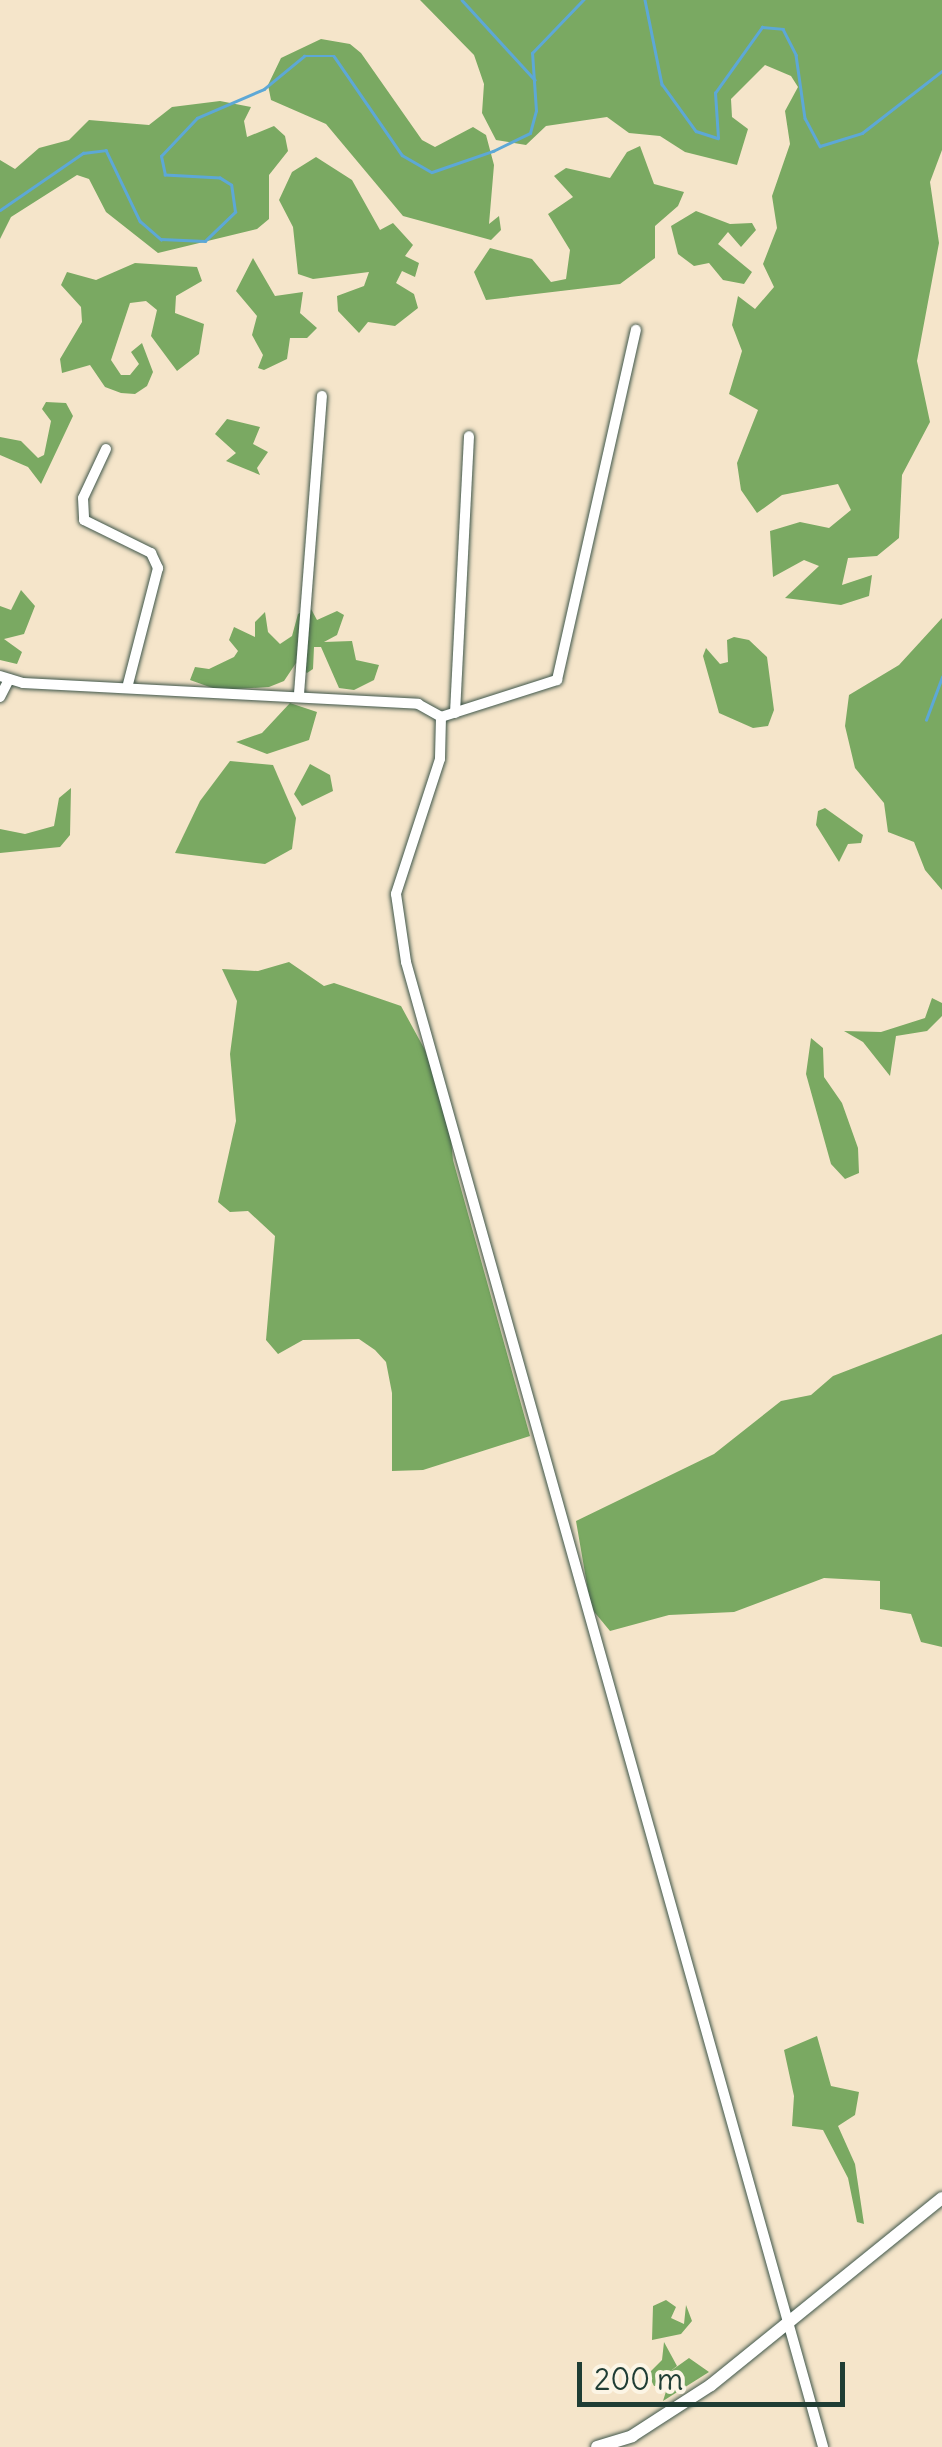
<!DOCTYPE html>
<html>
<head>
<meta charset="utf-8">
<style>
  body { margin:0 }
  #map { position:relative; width:942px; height:2447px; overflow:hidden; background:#f5e5ca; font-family:Delius,sans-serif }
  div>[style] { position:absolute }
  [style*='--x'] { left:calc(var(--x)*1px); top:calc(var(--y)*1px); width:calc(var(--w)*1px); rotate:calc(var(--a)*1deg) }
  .forest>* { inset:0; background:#7aa962 }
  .stream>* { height:2.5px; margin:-1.25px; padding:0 1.25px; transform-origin:1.25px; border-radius:1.25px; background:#5da8d6 }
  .roads { filter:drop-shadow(0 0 2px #3f564a) drop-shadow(0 0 2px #3f564a) }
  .minor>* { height:10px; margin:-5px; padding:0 5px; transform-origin:5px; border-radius:5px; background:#fff }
  .tertiary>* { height:12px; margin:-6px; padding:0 6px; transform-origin:6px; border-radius:6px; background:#fff }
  span { translate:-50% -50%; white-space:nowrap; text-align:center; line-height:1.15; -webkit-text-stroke:8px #fcf5e5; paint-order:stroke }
  .scale { position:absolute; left:577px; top:2362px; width:268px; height:45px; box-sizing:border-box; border:5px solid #1f3d34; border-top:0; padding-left:12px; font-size:30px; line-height:35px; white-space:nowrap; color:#1f3d34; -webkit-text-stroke:8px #fcf5e5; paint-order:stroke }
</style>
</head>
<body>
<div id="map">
  <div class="forest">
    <i style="clip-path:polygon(420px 0,942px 0,942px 150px,930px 182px,939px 243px,917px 361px,930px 422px,902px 475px,899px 538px,877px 556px,848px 558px,842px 585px,872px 575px,869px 596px,841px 605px,785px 598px,819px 566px,804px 560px,773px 577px,770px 531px,800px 522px,829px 528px,851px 510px,838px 484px,782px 495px,757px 513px,741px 490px,737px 463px,758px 410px,729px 394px,742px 351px,732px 325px,738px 296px,755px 309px,774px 287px,763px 264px,777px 228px,772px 196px,790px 144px,785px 111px,798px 87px,791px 76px,765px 65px,731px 99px,732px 117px,748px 129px,737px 165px,685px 152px,660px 136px,629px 133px,607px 117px,546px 126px,526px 145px,496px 140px,482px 113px,484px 84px,474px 55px)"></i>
    <i style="clip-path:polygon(321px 39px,350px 44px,361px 53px,422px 140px,435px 147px,473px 127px,486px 135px,494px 165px,489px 224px,499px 216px,501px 230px,491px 240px,403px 216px,326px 124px,271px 100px,268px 85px,281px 58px)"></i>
    <i style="clip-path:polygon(220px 101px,251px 107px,244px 121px,247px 137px,274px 126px,285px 136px,288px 151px,269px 175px,269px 219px,257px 229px,158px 253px,106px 212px,89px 179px,77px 175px,11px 217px,0 239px,0 160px,15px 169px,39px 148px,69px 140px,89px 120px,149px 125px,172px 107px)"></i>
    <i style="clip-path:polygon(640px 146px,654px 184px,684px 192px,678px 206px,655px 226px,655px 258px,620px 284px,486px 300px,474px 272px,490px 248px,532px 259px,551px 282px,566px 279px,570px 250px,548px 214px,573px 197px,554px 176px,566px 168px,610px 178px,627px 152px)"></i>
    <i style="clip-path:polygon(316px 157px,352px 180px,380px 230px,393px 223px,413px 245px,405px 256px,419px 263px,415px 277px,402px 271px,396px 283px,414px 294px,418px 308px,395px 326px,368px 322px,359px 333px,338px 311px,337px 296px,364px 286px,369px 272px,313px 279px,298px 274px,293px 227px,279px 200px,292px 172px)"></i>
    <i style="clip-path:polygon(696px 211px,730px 224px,752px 223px,756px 230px,741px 247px,728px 232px,718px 244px,752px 272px,744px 284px,723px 280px,709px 263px,694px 266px,678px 254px,671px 226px)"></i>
    <i style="clip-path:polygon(253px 258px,275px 296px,303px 292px,300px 313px,317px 328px,307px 338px,290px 338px,287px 359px,264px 370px,258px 368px,263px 355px,252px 335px,257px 316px,236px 291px)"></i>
    <i style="clip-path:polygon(135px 263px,197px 267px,202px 281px,176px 296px,175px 313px,204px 324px,199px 354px,177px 371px,151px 336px,157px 310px,146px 301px,130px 303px,111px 360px,121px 375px,130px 375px,139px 364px,131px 352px,142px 343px,153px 372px,147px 386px,135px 394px,121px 393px,105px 387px,90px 365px,62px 373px,60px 359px,82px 322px,81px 307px,61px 285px,67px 272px,96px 280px)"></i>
    <i style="clip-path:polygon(46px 402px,66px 403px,73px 416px,41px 484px,28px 467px,0 455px,0 437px,21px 441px,38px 458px,44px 455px,51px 421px,42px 409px)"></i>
    <i style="clip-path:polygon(227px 419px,260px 427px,253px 444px,268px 452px,257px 468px,260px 475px,226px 461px,236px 453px,215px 434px)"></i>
    <i style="clip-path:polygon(21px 590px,35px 606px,24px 634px,4px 639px,22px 652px,17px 664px,0 660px,0 606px,11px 610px)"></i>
    <i style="clip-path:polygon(310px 607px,317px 620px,337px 611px,344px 615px,337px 635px,324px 642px,352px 641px,356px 660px,379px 665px,374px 680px,354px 690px,339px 688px,321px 647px,314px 647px,313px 669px,307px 673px,296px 663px,284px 681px,269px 687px,218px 690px,190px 680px,195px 667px,209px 669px,234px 657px,238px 651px,229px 640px,234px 627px,255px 637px,255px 622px,265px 612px,268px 632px,280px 644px,292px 636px,298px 614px)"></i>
    <i style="clip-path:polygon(942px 618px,942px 890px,925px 870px,914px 842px,888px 832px,884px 803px,855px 768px,845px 726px,849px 695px,899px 665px)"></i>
    <i style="clip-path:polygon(734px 637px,749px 640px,767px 657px,774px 710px,768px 726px,753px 728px,719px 713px,703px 656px,706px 648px,720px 664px,728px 662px,727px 640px)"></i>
    <i style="clip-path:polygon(290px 703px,317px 712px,309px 740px,267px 754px,236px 742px,262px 733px)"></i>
    <i style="clip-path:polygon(230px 761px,273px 765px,296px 818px,292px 849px,265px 864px,175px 853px,200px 801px)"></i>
    <i style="clip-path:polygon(310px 764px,330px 775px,333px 791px,302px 806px,294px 794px)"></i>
    <i style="clip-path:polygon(71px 788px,70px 835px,60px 847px,0 853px,0 829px,25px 834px,54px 826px,59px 798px)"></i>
    <i style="clip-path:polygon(825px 808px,863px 835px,861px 843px,848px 844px,839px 862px,816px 825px,818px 811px)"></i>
    <i style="clip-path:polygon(289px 962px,324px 986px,334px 983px,401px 1006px,425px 1050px,449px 1118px,453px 1160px,530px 1436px,423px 1470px,392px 1471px,392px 1393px,386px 1362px,375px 1350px,359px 1339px,303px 1340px,278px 1354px,266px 1340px,275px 1236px,248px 1211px,230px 1212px,218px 1202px,236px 1121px,230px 1054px,237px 1001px,222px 969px,258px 971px)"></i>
    <i style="clip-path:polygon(932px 998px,942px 1003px,942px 1016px,927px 1031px,896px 1036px,890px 1076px,863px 1042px,844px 1031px,881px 1032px,925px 1018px)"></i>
    <i style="clip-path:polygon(811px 1038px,823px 1048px,824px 1077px,842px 1103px,858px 1148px,859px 1173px,845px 1179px,831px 1164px,806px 1074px)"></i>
    <i style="clip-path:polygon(942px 1334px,942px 1647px,921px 1642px,911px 1614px,880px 1609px,880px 1581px,824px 1578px,734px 1612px,669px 1615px,610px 1631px,591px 1608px,576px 1521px,714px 1454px,781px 1401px,811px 1395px,833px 1376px)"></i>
    <i style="clip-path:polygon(817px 2036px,831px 2086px,859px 2092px,855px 2115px,838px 2126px,855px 2164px,864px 2224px,857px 2222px,848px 2178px,823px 2130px,792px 2126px,794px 2096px,784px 2050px)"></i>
    <i style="clip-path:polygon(666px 2300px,676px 2307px,671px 2318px,684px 2324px,686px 2305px,692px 2321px,681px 2334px,652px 2340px,653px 2306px)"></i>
    <i style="clip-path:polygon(664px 2342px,677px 2366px,668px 2373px,689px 2358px,709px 2372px,663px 2401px,668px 2385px,654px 2386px,648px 2374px,662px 2360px)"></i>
  </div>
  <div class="stream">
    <i style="--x:462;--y:0;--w:108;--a:47.6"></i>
    <i style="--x:645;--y:0;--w:86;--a:78.6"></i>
    <i style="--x:662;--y:84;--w:58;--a:54.1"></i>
    <i style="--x:696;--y:131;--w:23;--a:18"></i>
    <i style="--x:718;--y:138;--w:45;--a:-93.8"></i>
    <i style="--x:715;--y:93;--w:81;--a:-54.5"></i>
    <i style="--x:762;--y:27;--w:21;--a:5"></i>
    <i style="--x:783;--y:29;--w:29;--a:63"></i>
    <i style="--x:796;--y:55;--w:64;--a:81.9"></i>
    <i style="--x:805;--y:118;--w:32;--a:62"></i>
    <i style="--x:820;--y:146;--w:44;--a:-17.2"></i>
    <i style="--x:862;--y:133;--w:101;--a:-37.8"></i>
    <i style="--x:0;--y:210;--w:101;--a:-34.5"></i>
    <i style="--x:83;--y:153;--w:23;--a:-7"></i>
    <i style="--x:106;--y:150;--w:79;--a:64.4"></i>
    <i style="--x:140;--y:221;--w:28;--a:41"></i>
    <i style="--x:161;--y:239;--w:44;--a:2.6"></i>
    <i style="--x:205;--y:241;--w:42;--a:-44"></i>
    <i style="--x:235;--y:212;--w:27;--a:-98"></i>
    <i style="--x:231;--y:185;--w:13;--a:-148"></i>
    <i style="--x:220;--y:178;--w:55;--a:-176.9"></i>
    <i style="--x:165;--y:175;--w:19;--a:-102"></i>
    <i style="--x:161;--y:156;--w:52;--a:-46.5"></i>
    <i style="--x:197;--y:118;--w:73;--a:-23.4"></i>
    <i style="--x:264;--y:89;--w:52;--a:-39.5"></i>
    <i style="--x:304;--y:56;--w:30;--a:0"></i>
    <i style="--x:334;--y:56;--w:120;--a:55.5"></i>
    <i style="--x:402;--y:155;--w:34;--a:30"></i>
    <i style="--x:432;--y:172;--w:65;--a:-19"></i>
    <i style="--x:493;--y:151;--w:41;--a:-25.9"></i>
    <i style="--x:530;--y:133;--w:23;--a:-75"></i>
    <i style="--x:536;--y:111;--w:58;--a:-93.9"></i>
    <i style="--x:532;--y:53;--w:74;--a:-46.1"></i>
    <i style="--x:926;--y:720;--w:46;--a:-69.6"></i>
  </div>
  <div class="roads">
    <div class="minor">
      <i style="--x:106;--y:449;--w:54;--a:115.1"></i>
      <i style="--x:83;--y:498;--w:22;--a:87"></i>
      <i style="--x:84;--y:520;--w:75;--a:26.2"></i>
      <i style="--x:151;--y:553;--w:17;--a:65"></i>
      <i style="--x:158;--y:568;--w:120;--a:104.5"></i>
      <i style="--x:0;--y:676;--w:24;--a:17"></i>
      <i style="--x:23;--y:683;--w:396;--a:3"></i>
      <i style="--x:418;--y:704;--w:26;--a:29"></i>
      <i style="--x:441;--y:717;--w:42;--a:91.4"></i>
      <i style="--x:440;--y:759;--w:142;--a:108.1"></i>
      <i style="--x:396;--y:894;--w:69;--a:81.6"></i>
      <i style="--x:406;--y:962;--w:1542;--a:74.31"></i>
      <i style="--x:299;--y:694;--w:299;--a:-85.6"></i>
      <i style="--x:0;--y:697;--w:20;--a:-63"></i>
      <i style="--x:455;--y:713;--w:277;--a:-87.1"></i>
      <i style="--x:441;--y:717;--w:122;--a:-17.7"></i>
      <i style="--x:557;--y:680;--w:359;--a:-77.3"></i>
    </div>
    <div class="tertiary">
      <i style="--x:597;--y:2447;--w:37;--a:-17"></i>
      <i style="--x:632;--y:2436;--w:94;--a:-32.8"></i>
      <i style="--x:711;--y:2385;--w:297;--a:-39"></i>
    </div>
  </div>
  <div class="scale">200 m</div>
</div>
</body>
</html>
